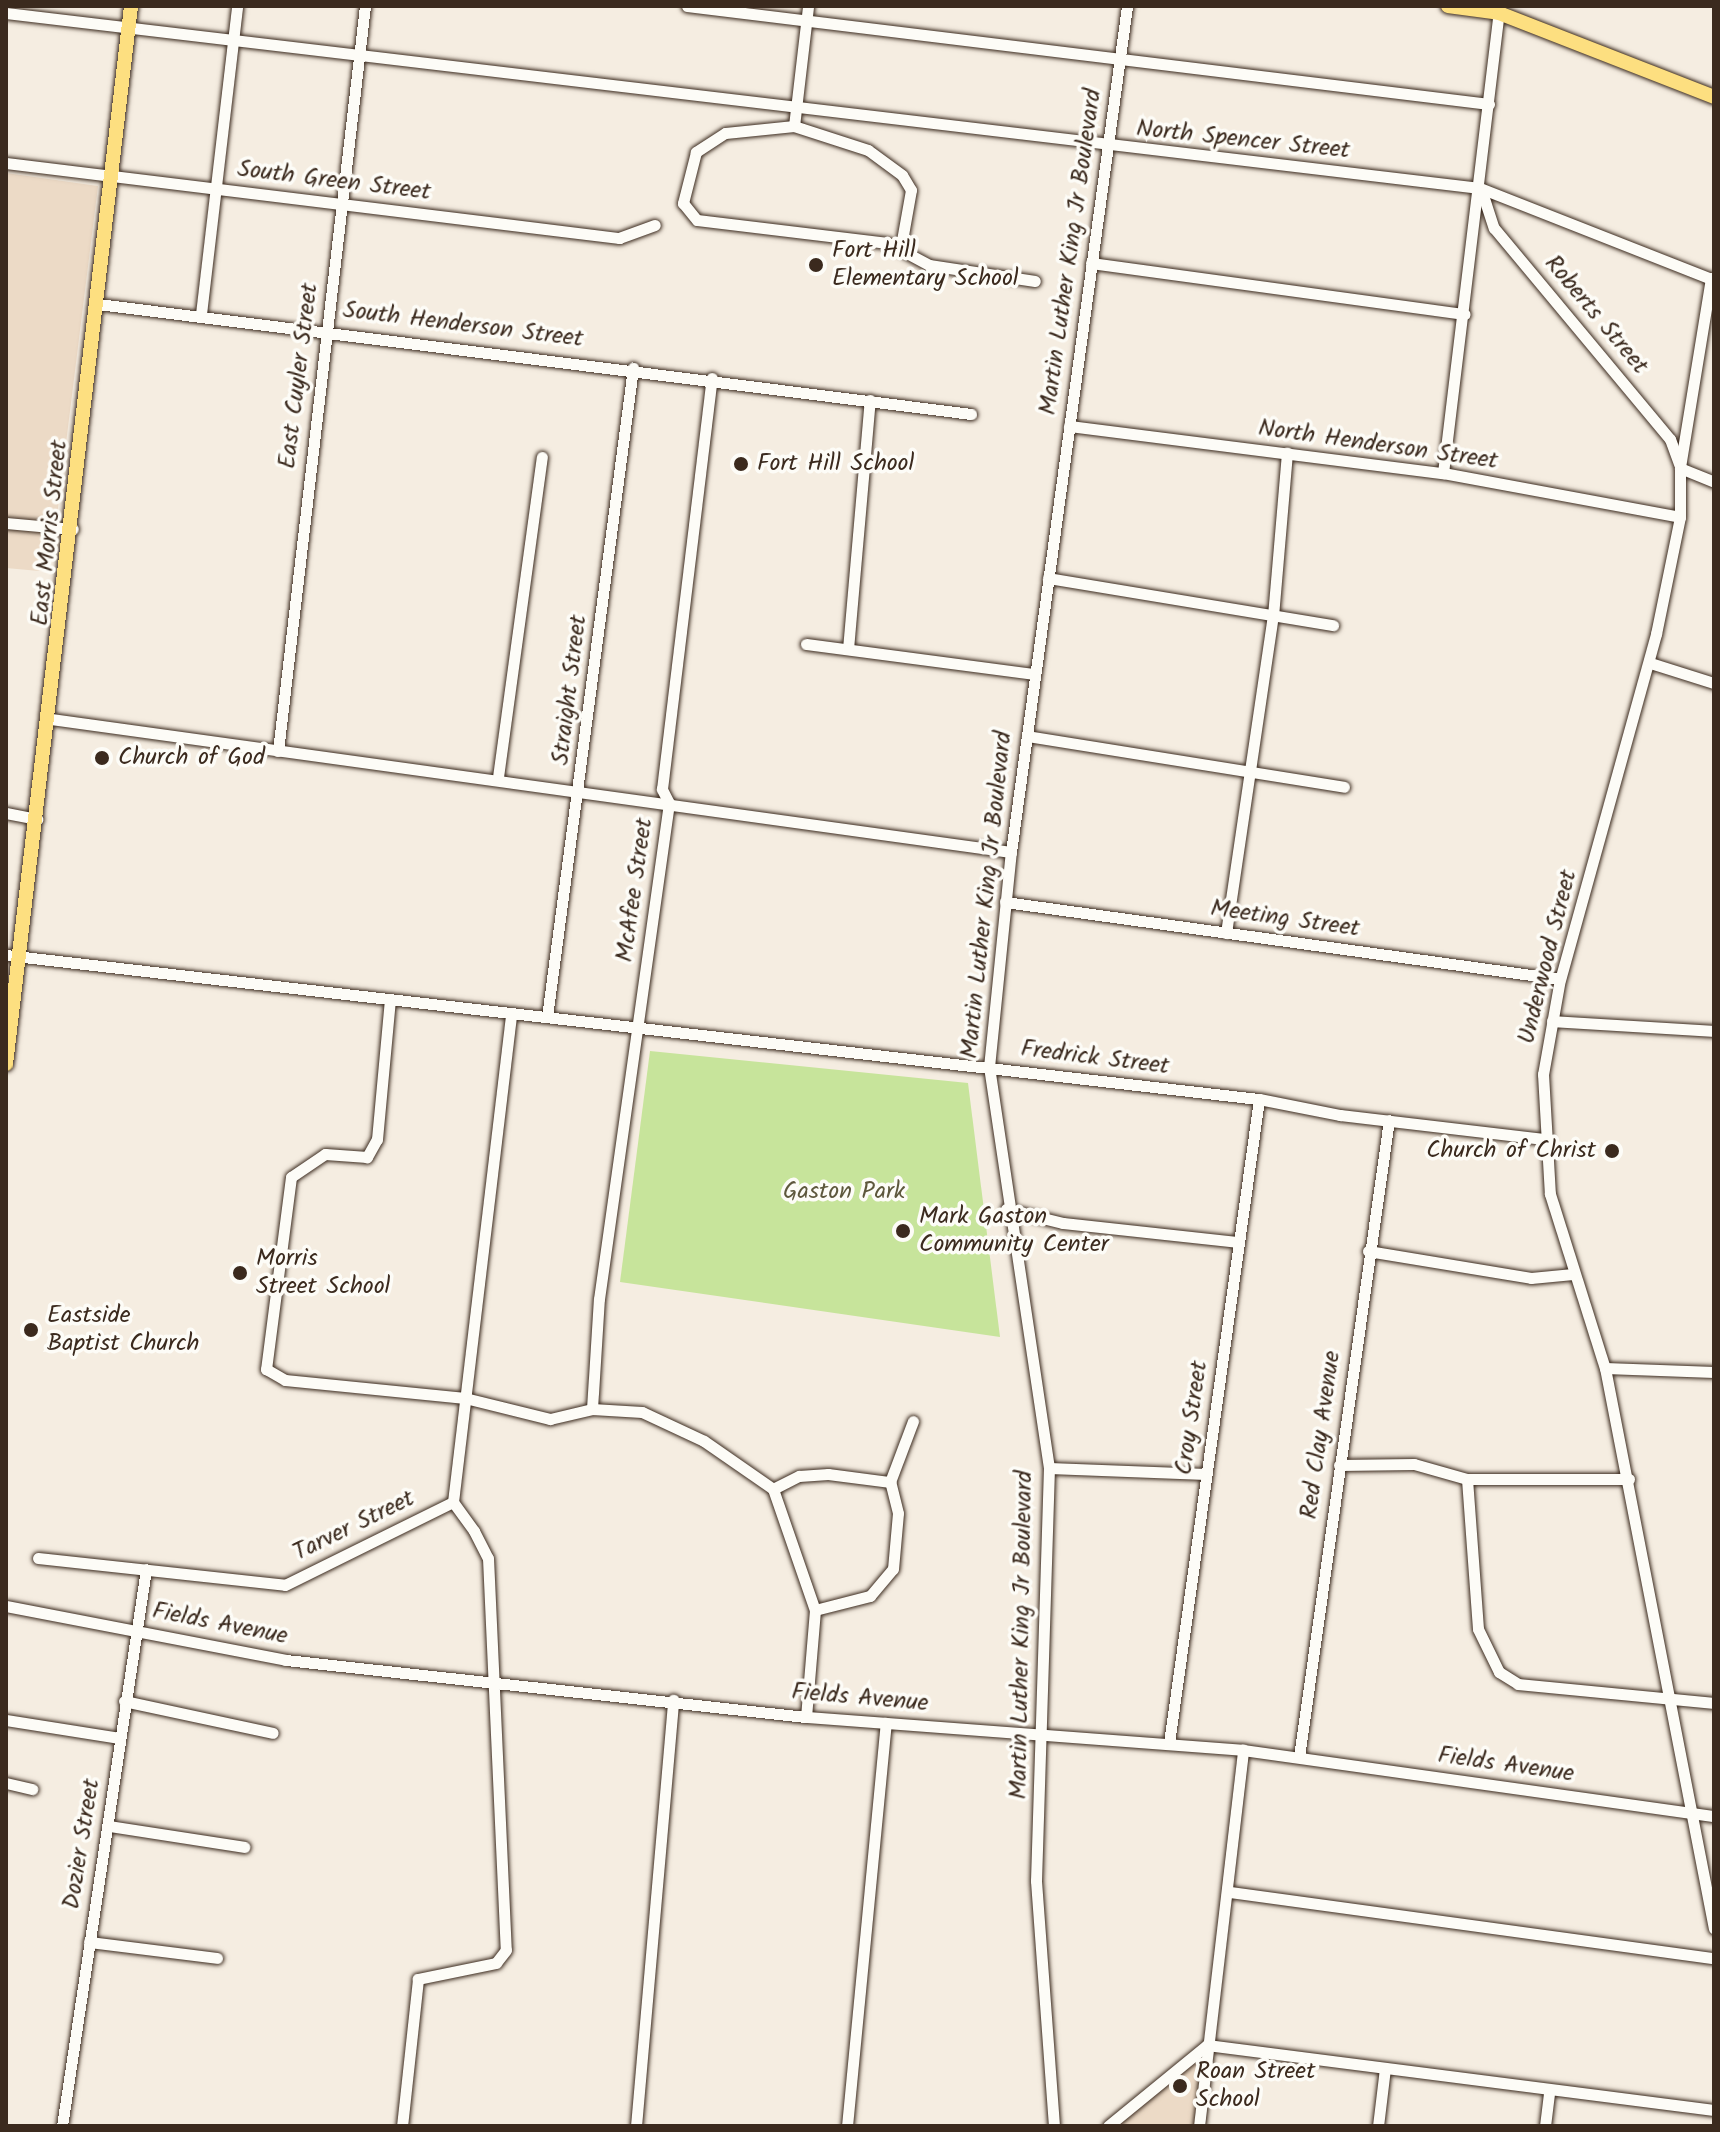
<!DOCTYPE html>
<html>
<head>
<meta charset="utf-8">
<style>
  body { margin:0 }
  #map { position:relative; width:1720px; height:2132px; overflow:hidden; background:#f5ede1; font-family:Kalam,sans-serif }
  div>[style] { position:absolute }
  [style*='--x'] { left:calc(var(--x)*1px); top:calc(var(--y)*1px); width:calc(var(--w)*1px); rotate:calc(var(--a)*1deg) }
  .built>* { inset:0; background:#ecdac6 }
  .green>* { inset:0; background:#c7e49b }
  .roads { filter:drop-shadow(0 0 2px #3b2a1e) drop-shadow(0 0 2px #3b2a1e) }
  .minor>* { height:11px; margin:-5.5px; padding:0 5.5px; transform-origin:5.5px; border-radius:5.5px; background:#fdfcf7 }
  .major>* { height:14px; margin:-7px; padding:0 7px; transform-origin:7px; border-radius:7px; background:#fddf80 }
  .dots>* { width:22px; height:22px; translate:-50% -50%; box-sizing:border-box; border:4px solid #fdfcf7; border-radius:50% }
  span { translate:-50% -50%; white-space:nowrap; text-align:center; line-height:1.15; -webkit-text-stroke:7px #fdfcf7; paint-order:stroke }
  .street-label { font-size:24px; color:#3b2a1e }
  .poi-label { font-size:24px; color:#3b2a1e }
  .left { translate:0 -50%; text-align:left }
  .right { translate:-100% -50%; text-align:right }
  .park-label { font-size:24px; color:#5e583d }
  .frame { position:absolute; inset:0; border:8px solid #3b2a1e; pointer-events:none }
</style>
</head>
<body>
<div id="map">
  <div class="built">
    <i style="clip-path:polygon(6px 173px,98px 186px,50px 572px,6px 568px)"></i>
    <i style="clip-path:polygon(1207px 2045px,1199px 2126px,1105px 2126px)"></i>
  </div>
  <div class="green">
    <i style="clip-path:polygon(650px 1051px,968px 1083px,1000px 1337px,620px 1282px)"></i>
  </div>
  <div class="roads">
    <div class="minor">
      <i style="--x:687;--y:6;--w:808;--a:6.97"></i>
      <i style="--x:6;--y:13;--w:1484;--a:6.77"></i>
      <i style="--x:1480;--y:188;--w:251;--a:21.5"></i>
      <i style="--x:794;--y:126;--w:121;--a:-83.3"></i>
      <i style="--x:6;--y:163;--w:618;--a:6.98"></i>
      <i style="--x:619;--y:238;--w:38;--a:-20"></i>
      <i style="--x:1482;--y:192;--w:38;--a:72"></i>
      <i style="--x:1494;--y:228;--w:275;--a:50.2"></i>
      <i style="--x:1670;--y:439;--w:27;--a:70"></i>
      <i style="--x:901;--y:246;--w:57;--a:-79.9"></i>
      <i style="--x:911;--y:190;--w:17;--a:-121"></i>
      <i style="--x:902;--y:175;--w:42;--a:-143.7"></i>
      <i style="--x:868;--y:150;--w:78;--a:-162"></i>
      <i style="--x:794;--y:126;--w:69;--a:174.2"></i>
      <i style="--x:725;--y:133;--w:35;--a:147"></i>
      <i style="--x:696;--y:152;--w:53;--a:104.3"></i>
      <i style="--x:683;--y:203;--w:22;--a:51"></i>
      <i style="--x:697;--y:220;--w:192;--a:6.9"></i>
      <i style="--x:888;--y:243;--w:47;--a:28.2"></i>
      <i style="--x:929;--y:265;--w:107;--a:8.6"></i>
      <i style="--x:1091;--y:263;--w:377;--a:7.8"></i>
      <i style="--x:1711;--y:278;--w:193;--a:99.3"></i>
      <i style="--x:1680;--y:468;--w:49;--a:90"></i>
      <i style="--x:1680;--y:517;--w:119;--a:101.6"></i>
      <i style="--x:1656;--y:634;--w:358;--a:105.5"></i>
      <i style="--x:1560;--y:979;--w:97;--a:100.1"></i>
      <i style="--x:1543;--y:1074;--w:120;--a:86.7"></i>
      <i style="--x:1550;--y:1194;--w:182;--a:72.5"></i>
      <i style="--x:1605;--y:1368;--w:571;--a:79"></i>
      <i style="--x:98;--y:304;--w:880;--a:7.18"></i>
      <i style="--x:201;--y:314;--w:310;--a:-83.3"></i>
      <i style="--x:1069;--y:426;--w:377;--a:7.2"></i>
      <i style="--x:1443;--y:473;--w:241;--a:10.5"></i>
      <i style="--x:1680;--y:468;--w:37;--a:22"></i>
      <i style="--x:1443;--y:473;--w:469;--a:-83.1"></i>
      <i style="--x:6;--y:523;--w:67;--a:5.1"></i>
      <i style="--x:1048;--y:578;--w:289;--a:9.4"></i>
      <i style="--x:806;--y:644;--w:231;--a:7.5"></i>
      <i style="--x:848;--y:649;--w:250;--a:-85"></i>
      <i style="--x:1650;--y:663;--w:67;--a:17.4"></i>
      <i style="--x:51;--y:719;--w:969;--a:7.89"></i>
      <i style="--x:1027;--y:736;--w:321;--a:9.1"></i>
      <i style="--x:278;--y:751;--w:750;--a:-83.34"></i>
      <i style="--x:498;--y:777;--w:323;--a:-82.2"></i>
      <i style="--x:6;--y:813;--w:32;--a:11"></i>
      <i style="--x:1005;--y:902;--w:560;--a:7.9"></i>
      <i style="--x:1226;--y:933;--w:320;--a:-81.6"></i>
      <i style="--x:1273;--y:616;--w:164;--a:-85.1"></i>
      <i style="--x:6;--y:955;--w:1261;--a:6.56"></i>
      <i style="--x:1259;--y:1099;--w:83;--a:11.2"></i>
      <i style="--x:1340;--y:1115;--w:205;--a:6.7"></i>
      <i style="--x:390;--y:999;--w:141;--a:95.3"></i>
      <i style="--x:377;--y:1139;--w:21;--a:119"></i>
      <i style="--x:367;--y:1157;--w:42;--a:-175.9"></i>
      <i style="--x:325;--y:1154;--w:41;--a:145.9"></i>
      <i style="--x:291;--y:1177;--w:194;--a:97.4"></i>
      <i style="--x:266;--y:1369;--w:22;--a:30"></i>
      <i style="--x:285;--y:1380;--w:181;--a:5.7"></i>
      <i style="--x:465;--y:1398;--w:88;--a:13.9"></i>
      <i style="--x:550;--y:1419;--w:43;--a:-13.4"></i>
      <i style="--x:592;--y:1409;--w:50;--a:3.4"></i>
      <i style="--x:642;--y:1412;--w:68;--a:25.1"></i>
      <i style="--x:704;--y:1441;--w:84;--a:34.8"></i>
      <i style="--x:547;--y:1017;--w:655;--a:-82.45"></i>
      <i style="--x:1552;--y:1021;--w:162;--a:3.5"></i>
      <i style="--x:1006;--y:1209;--w:59;--a:13.8"></i>
      <i style="--x:1063;--y:1223;--w:177;--a:6.2"></i>
      <i style="--x:1368;--y:1251;--w:165;--a:9.4"></i>
      <i style="--x:1531;--y:1278;--w:42;--a:-5.4"></i>
      <i style="--x:1605;--y:1368;--w:109;--a:2.1"></i>
      <i style="--x:592;--y:1409;--w:110;--a:-86.4"></i>
      <i style="--x:599;--y:1299;--w:501;--a:-81.97"></i>
      <i style="--x:669;--y:803;--w:16;--a:-117"></i>
      <i style="--x:662;--y:789;--w:414;--a:-83.1"></i>
      <i style="--x:1339;--y:1465;--w:75;--a:-0.8"></i>
      <i style="--x:1414;--y:1464;--w:55;--a:15.8"></i>
      <i style="--x:1049;--y:1468;--w:157;--a:2.2"></i>
      <i style="--x:1629;--y:1479;--w:162;--a:180"></i>
      <i style="--x:1467;--y:1479;--w:150;--a:85.8"></i>
      <i style="--x:1478;--y:1629;--w:48;--a:64"></i>
      <i style="--x:1499;--y:1672;--w:22;--a:32"></i>
      <i style="--x:1518;--y:1684;--w:197;--a:5.5"></i>
      <i style="--x:890;--y:1482;--w:65;--a:-69.3"></i>
      <i style="--x:773;--y:1489;--w:128;--a:70.9"></i>
      <i style="--x:815;--y:1610;--w:107;--a:94.8"></i>
      <i style="--x:773;--y:1489;--w:29;--a:-27"></i>
      <i style="--x:799;--y:1476;--w:29;--a:-4"></i>
      <i style="--x:828;--y:1474;--w:63;--a:7.4"></i>
      <i style="--x:453;--y:1502;--w:492;--a:-83.2"></i>
      <i style="--x:38;--y:1558;--w:248;--a:6.2"></i>
      <i style="--x:285;--y:1585;--w:187;--a:-26.3"></i>
      <i style="--x:453;--y:1502;--w:36;--a:54"></i>
      <i style="--x:474;--y:1531;--w:30;--a:63"></i>
      <i style="--x:488;--y:1558;--w:392;--a:87.4"></i>
      <i style="--x:506;--y:1950;--w:16;--a:128"></i>
      <i style="--x:496;--y:1963;--w:80;--a:168.4"></i>
      <i style="--x:418;--y:1979;--w:148;--a:96.2"></i>
      <i style="--x:6;--y:1606;--w:285;--a:10.9"></i>
      <i style="--x:286;--y:1660;--w:523;--a:6.26"></i>
      <i style="--x:806;--y:1717;--w:438;--a:4.3"></i>
      <i style="--x:1243;--y:1750;--w:476;--a:8"></i>
      <i style="--x:815;--y:1610;--w:57;--a:-14.3"></i>
      <i style="--x:870;--y:1596;--w:35;--a:-50"></i>
      <i style="--x:893;--y:1569;--w:56;--a:-84.9"></i>
      <i style="--x:898;--y:1513;--w:32;--a:-104"></i>
      <i style="--x:124;--y:1701;--w:152;--a:12.1"></i>
      <i style="--x:6;--y:1720;--w:115;--a:9"></i>
      <i style="--x:1169;--y:1743;--w:650;--a:-82.04"></i>
      <i style="--x:1299;--y:1757;--w:643;--a:-81.96"></i>
      <i style="--x:6;--y:1783;--w:27;--a:13"></i>
      <i style="--x:109;--y:1826;--w:137;--a:8.8"></i>
      <i style="--x:1230;--y:1892;--w:488;--a:7.8"></i>
      <i style="--x:89;--y:1942;--w:129;--a:7.1"></i>
      <i style="--x:62;--y:2126;--w:563;--a:-81.42"></i>
      <i style="--x:636;--y:2126;--w:428;--a:-85"></i>
      <i style="--x:847;--y:2126;--w:405;--a:-84.5"></i>
      <i style="--x:1054;--y:2126;--w:246;--a:-94.2"></i>
      <i style="--x:1036;--y:1881;--w:413;--a:-88.2"></i>
      <i style="--x:1049;--y:1468;--w:405;--a:-98.5"></i>
      <i style="--x:989;--y:1067;--w:216;--a:-84.2"></i>
      <i style="--x:1011;--y:852;--w:854;--a:-82.19"></i>
      <i style="--x:1108;--y:2126;--w:128;--a:-39.3"></i>
      <i style="--x:1207;--y:2045;--w:511;--a:7.31"></i>
      <i style="--x:1199;--y:2126;--w:379;--a:-83.3"></i>
      <i style="--x:1378;--y:2126;--w:58;--a:-83.1"></i>
      <i style="--x:1545;--y:2126;--w:34;--a:-83"></i>
    </div>
    <div class="major">
      <i style="--x:1448;--y:6;--w:51;--a:7.8"></i>
      <i style="--x:1499;--y:13;--w:231;--a:21.3"></i>
      <i style="--x:6;--y:1064;--w:1065;--a:-83.26"></i>
    </div>
  </div>
  <div class="dots">
    <i style="left:816px;top:265px;background:#3b2a1e"></i>
    <i style="left:741px;top:464px;background:#3b2a1e"></i>
    <i style="left:102px;top:758px;background:#3b2a1e"></i>
    <i style="left:1612px;top:1151px;background:#3b2a1e"></i>
    <i style="left:903px;top:1231px;background:#3b2a1e"></i>
    <i style="left:240px;top:1273px;background:#3b2a1e"></i>
    <i style="left:31px;top:1330px;background:#3b2a1e"></i>
    <i style="left:1180px;top:2086px;background:#3b2a1e"></i>
  </div>
  <div class="street-label">
    <span style="left:1243px;top:140px;rotate:6deg">North Spencer Street</span>
    <span style="left:334px;top:181px;rotate:7deg">South Green Street</span>
    <span style="left:1071px;top:252px;rotate:-82deg">Martin Luther King Jr Boulevard</span>
    <span style="left:1596px;top:315px;rotate:50deg">Roberts Street</span>
    <span style="left:463px;top:325px;rotate:7deg">South Henderson Street</span>
    <span style="left:299px;top:376px;rotate:-83deg">East Cuyler Street</span>
    <span style="left:1378px;top:445px;rotate:8deg">North Henderson Street</span>
    <span style="left:50px;top:533px;rotate:-84deg">East Morris Street</span>
    <span style="left:570px;top:690px;rotate:-83deg">Straight Street</span>
    <span style="left:635px;top:890px;rotate:-82deg">McAfee Street</span>
    <span style="left:987px;top:895px;rotate:-84deg">Martin Luther King Jr Boulevard</span>
    <span style="left:1285px;top:919px;rotate:8deg">Meeting Street</span>
    <span style="left:1548px;top:957px;rotate:-76deg">Underwood Street</span>
    <span style="left:1095px;top:1058px;rotate:7deg">Fredrick Street</span>
    <span style="left:1192px;top:1418px;rotate:-82deg">Croy Street</span>
    <span style="left:1321px;top:1435px;rotate:-82deg">Red Clay Avenue</span>
    <span style="left:354px;top:1526px;rotate:-26deg">Tarver Street</span>
    <span style="left:220px;top:1624px;rotate:11deg">Fields Avenue</span>
    <span style="left:1022px;top:1635px;rotate:-89deg">Martin Luther King Jr Boulevard</span>
    <span style="left:860px;top:1698px;rotate:5deg">Fields Avenue</span>
    <span style="left:1506px;top:1765px;rotate:8deg">Fields Avenue</span>
    <span style="left:82px;top:1844px;rotate:-81deg">Dozier Street</span>
  </div>
  <div class="poi-label">
    <span class="left" style="left:832px;top:265px">Fort Hill<br>Elementary School</span>
    <span class="left" style="left:757px;top:464px">Fort Hill School</span>
    <span class="left" style="left:118px;top:758px">Church of God</span>
    <span class="right" style="left:1596px;top:1151px">Church of Christ</span>
    <span class="left" style="left:919px;top:1231px">Mark Gaston<br>Community Center</span>
    <span class="left" style="left:256px;top:1273px">Morris<br>Street School</span>
    <span class="left" style="left:47px;top:1330px">Eastside<br>Baptist Church</span>
    <span class="left" style="left:1196px;top:2086px">Roan Street<br>School</span>
  </div>
  <div class="park-label">
    <span style="left:844px;top:1192px">Gaston Park</span>
  </div>
  <div class="frame"></div>
</div>
</body>
</html>
